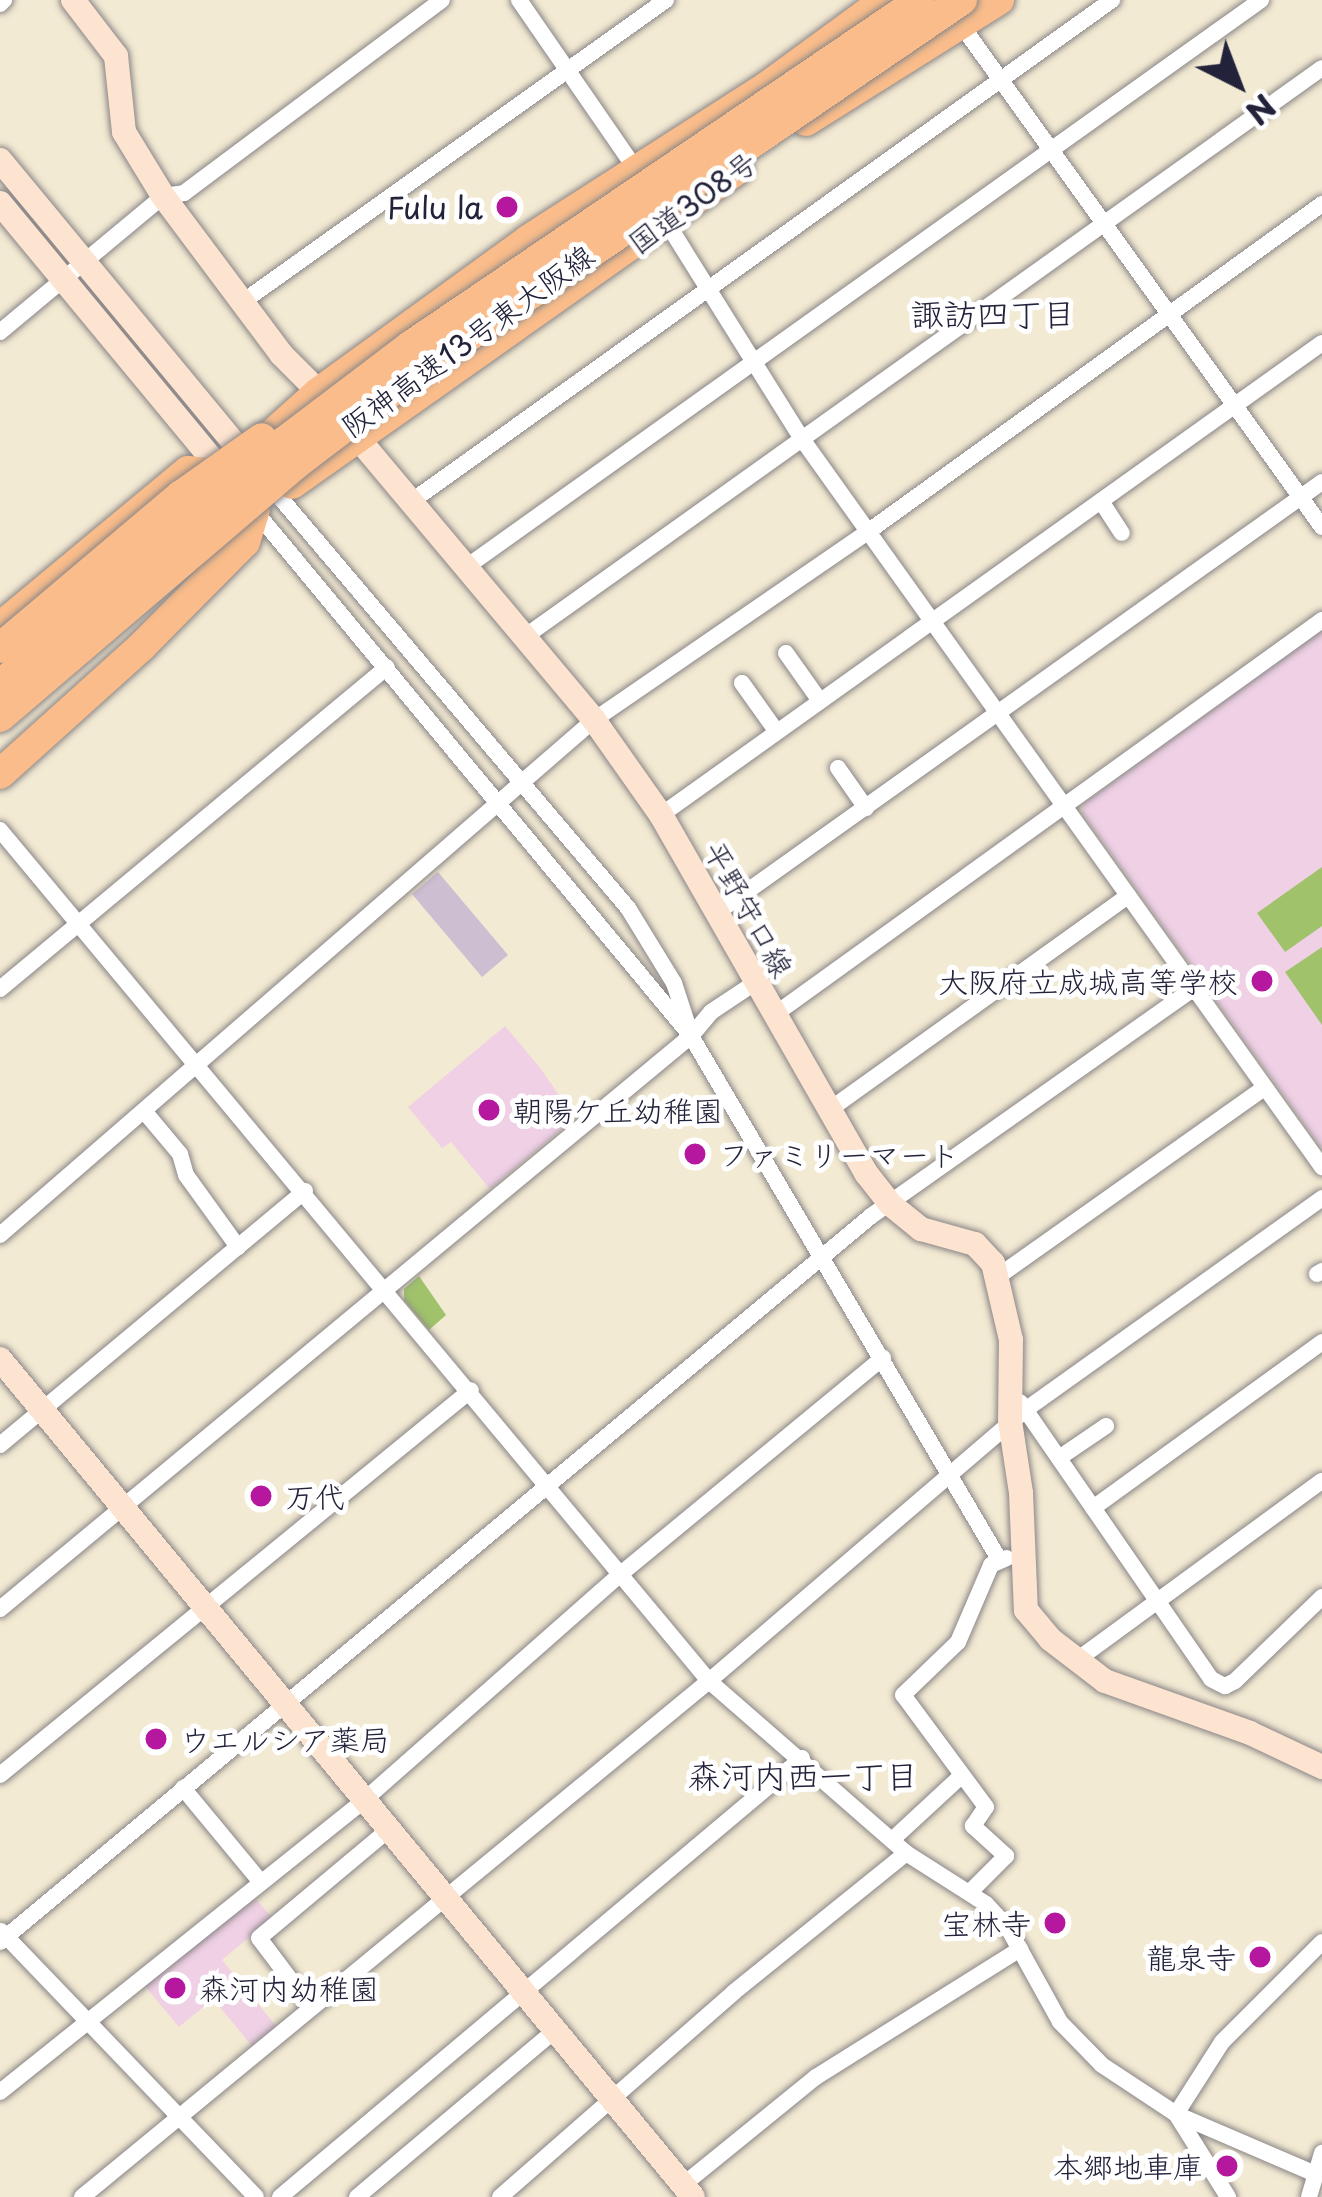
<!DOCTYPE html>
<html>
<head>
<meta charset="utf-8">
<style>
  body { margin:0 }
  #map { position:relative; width:1322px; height:2197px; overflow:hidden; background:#f3ead3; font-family:"Playpen Sans","Klee One",sans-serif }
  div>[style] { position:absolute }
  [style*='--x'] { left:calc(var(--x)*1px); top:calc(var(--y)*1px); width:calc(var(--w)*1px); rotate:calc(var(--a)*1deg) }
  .built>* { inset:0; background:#efd0e5 }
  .industrial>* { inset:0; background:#cdbed2 }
  .green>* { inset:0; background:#a0c26b }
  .roads { filter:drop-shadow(0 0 3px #8a8687) drop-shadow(0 0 3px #8a8687) }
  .street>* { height:16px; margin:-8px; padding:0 8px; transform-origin:8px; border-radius:8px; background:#fff }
  .secondary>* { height:24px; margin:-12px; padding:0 12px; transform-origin:12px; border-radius:12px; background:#fde4d0 }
  .highway>* { height:30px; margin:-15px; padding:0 15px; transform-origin:15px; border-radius:15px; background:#f9bc8a }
  .bridges { filter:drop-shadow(0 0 3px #8a8687) drop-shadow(0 0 3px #8a8687) }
  .highway-bridge>* { height:30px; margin:-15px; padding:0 15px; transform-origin:15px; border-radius:15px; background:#f9bc8a }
  .dots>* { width:33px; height:33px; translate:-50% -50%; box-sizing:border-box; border:6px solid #fff; border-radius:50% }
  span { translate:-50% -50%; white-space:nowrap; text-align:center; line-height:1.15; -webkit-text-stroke:10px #fff; paint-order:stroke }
  .street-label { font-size:30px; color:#22223b }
  .poi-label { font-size:30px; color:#22223b }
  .right { translate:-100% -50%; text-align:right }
  .left { translate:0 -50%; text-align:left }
  .neighbourhood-label { font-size:33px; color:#22223b }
  .north { position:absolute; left:1178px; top:24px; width:120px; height:120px; -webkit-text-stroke:9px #fff; paint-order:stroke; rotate:138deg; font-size:33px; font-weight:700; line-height:48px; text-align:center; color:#22223b }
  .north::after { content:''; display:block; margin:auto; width:42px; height:54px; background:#22223b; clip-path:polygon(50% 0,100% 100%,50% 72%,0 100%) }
</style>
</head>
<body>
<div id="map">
  <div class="built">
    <i style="clip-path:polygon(1322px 630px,1322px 1149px,1082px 813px,1084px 803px)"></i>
    <i style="clip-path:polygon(505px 1026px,541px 1069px,571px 1113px,570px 1122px,490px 1189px,451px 1142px,442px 1148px,408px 1107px)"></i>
    <i style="clip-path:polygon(253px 1895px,272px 1918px,222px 1960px,277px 2027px,253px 2047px,213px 1999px,179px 2027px,144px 1985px)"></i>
  </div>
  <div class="industrial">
    <i style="clip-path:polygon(438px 872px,508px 955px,482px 977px,412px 894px)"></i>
  </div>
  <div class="green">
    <i style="clip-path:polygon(1322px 867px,1322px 926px,1285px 952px,1257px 913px)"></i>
    <i style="clip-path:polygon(1322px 947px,1322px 1025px,1285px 972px)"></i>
    <i style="clip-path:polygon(419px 1276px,446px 1315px,429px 1330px,404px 1300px,404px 1289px)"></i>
  </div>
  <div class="roads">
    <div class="street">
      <i style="--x:519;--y:0;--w:215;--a:55.4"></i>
      <i style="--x:0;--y:4;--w:6;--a:-45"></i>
      <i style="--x:962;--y:26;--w:617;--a:54.3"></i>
      <i style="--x:662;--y:215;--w:264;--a:58"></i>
      <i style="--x:802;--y:439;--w:895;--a:54.46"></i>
      <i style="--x:241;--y:303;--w:522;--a:-35.49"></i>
      <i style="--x:0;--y:332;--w:212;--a:-39.8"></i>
      <i style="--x:163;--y:196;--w:21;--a:-8"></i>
      <i style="--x:184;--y:193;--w:322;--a:-36.8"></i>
      <i style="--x:277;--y:494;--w:543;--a:49.71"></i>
      <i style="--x:628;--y:908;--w:88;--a:58.5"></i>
      <i style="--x:674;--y:983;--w:55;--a:71.9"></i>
      <i style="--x:412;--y:501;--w:861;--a:-35.59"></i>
      <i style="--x:1101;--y:501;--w:38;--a:57"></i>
      <i style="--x:255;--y:511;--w:682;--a:50.29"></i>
      <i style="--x:691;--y:1036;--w:607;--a:59.51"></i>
      <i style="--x:465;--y:568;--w:978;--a:-35.51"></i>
      <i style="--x:523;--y:638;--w:981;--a:-35.5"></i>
      <i style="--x:786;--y:653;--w:59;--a:54.7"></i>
      <i style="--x:742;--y:683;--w:60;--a:54.5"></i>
      <i style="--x:838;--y:768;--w:49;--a:55"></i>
      <i style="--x:661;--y:815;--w:812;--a:-35.53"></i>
      <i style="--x:0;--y:830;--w:1108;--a:50.2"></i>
      <i style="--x:709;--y:1681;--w:262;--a:41.1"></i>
      <i style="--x:906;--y:1853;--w:95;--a:32.5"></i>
      <i style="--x:986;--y:1904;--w:33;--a:47"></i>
      <i style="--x:1008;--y:1928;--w:107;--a:61"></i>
      <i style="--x:1060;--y:2022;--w:60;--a:45.7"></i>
      <i style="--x:1102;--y:2065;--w:89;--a:33.5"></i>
      <i style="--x:1176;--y:2114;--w:149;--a:23.3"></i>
      <i style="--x:718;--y:912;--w:741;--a:-35.45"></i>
      <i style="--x:0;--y:989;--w:503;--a:-39.76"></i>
      <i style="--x:774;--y:1015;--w:676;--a:-35.78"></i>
      <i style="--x:829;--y:1110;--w:368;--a:-35.6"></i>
      <i style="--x:144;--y:1111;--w:56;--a:50.1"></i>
      <i style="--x:180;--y:1154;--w:22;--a:74"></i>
      <i style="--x:186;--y:1175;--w:89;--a:54.2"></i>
      <i style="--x:0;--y:1235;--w:786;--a:-40.93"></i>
      <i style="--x:594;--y:720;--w:334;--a:-34.5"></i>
      <i style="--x:869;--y:531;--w:559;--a:-35.82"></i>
      <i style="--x:1317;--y:1274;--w:6;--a:-31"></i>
      <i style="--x:1000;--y:1275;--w:324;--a:-35.3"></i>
      <i style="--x:1020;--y:1402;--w:336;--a:55.4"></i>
      <i style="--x:1211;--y:1679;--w:16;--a:27"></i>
      <i style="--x:1225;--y:1686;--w:11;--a:-27"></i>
      <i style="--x:1235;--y:1681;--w:121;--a:-44"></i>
      <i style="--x:0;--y:1445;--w:397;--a:-39.8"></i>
      <i style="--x:1059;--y:1458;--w:57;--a:-34.2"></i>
      <i style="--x:1093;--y:1508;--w:283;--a:-35.9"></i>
      <i style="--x:0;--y:1609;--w:898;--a:-39.67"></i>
      <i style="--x:691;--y:1036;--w:31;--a:-50"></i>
      <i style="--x:711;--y:1012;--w:54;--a:-33.7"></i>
      <i style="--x:1077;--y:1660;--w:303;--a:-36.2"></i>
      <i style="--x:0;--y:1775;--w:608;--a:-39.26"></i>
      <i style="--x:183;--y:1788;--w:119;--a:50.4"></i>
      <i style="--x:893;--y:1839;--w:93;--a:-42.8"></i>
      <i style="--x:970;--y:1892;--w:51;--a:-45"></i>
      <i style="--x:1006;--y:1856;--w:45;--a:-137.7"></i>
      <i style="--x:973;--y:1826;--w:23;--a:-56"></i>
      <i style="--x:986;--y:1807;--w:139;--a:-126.5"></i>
      <i style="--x:903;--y:1695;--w:76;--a:-43.9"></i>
      <i style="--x:958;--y:1642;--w:84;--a:-66.8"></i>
      <i style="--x:991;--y:1565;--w:17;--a:-24"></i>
      <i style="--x:1;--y:1931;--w:368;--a:46.2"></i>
      <i style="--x:0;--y:1942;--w:1134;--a:-39.81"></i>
      <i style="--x:871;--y:1216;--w:395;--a:-35.2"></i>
      <i style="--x:311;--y:2007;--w:86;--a:-127"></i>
      <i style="--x:259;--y:1938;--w:167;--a:-39.9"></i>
      <i style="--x:0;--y:2092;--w:464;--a:-38.7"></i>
      <i style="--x:362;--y:1802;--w:348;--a:-41.4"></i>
      <i style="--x:623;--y:1572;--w:337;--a:-39.5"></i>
      <i style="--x:1176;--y:2114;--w:85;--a:-57.4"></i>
      <i style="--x:1222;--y:2042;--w:141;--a:-45"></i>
      <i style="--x:1176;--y:2114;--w:98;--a:57.9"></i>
      <i style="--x:683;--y:2185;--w:171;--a:-39.1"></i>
      <i style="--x:816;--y:2077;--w:241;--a:-32.1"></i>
      <i style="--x:82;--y:2197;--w:812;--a:-39.45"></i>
      <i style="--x:709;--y:1681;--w:416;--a:-40.6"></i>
      <i style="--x:1025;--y:1410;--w:365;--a:-35.5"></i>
      <i style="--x:280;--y:2197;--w:682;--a:-40.06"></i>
      <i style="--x:357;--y:2197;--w:258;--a:-40.1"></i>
      <i style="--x:500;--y:2197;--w:311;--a:-41.2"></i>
      <i style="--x:734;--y:1992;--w:221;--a:-38.9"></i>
      <i style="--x:1309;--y:2197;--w:46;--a:-73.5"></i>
    </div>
    <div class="secondary">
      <i style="--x:73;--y:0;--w:71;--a:52.5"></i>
      <i style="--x:116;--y:56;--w:76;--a:84"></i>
      <i style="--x:124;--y:132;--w:75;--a:58.6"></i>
      <i style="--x:163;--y:196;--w:197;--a:53.2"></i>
      <i style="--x:281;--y:354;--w:54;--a:45"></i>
      <i style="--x:319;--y:392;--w:428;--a:50"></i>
      <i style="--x:594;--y:720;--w:116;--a:54.8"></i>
      <i style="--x:661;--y:815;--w:413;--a:60.2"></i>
      <i style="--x:866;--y:1173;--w:39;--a:52"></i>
      <i style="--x:890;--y:1204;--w:40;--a:39"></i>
      <i style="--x:921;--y:1229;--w:56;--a:15.5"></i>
      <i style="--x:975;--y:1244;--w:26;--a:47"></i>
      <i style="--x:993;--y:1263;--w:79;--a:76.8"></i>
      <i style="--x:1011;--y:1340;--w:81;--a:90.7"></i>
      <i style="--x:1010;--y:1421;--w:73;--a:81.3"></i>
      <i style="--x:1021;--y:1493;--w:117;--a:87.6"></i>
      <i style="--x:1026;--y:1610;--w:38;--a:50"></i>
      <i style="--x:1050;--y:1639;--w:69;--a:37.4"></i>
      <i style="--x:1105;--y:1681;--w:154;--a:19.7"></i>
      <i style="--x:1250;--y:1733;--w:80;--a:25.3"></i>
      <i style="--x:0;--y:160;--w:393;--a:50.4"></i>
      <i style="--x:0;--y:203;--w:361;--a:50.4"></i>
      <i style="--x:0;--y:1359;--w:1087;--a:50.41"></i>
    </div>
    <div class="highway">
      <i style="--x:806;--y:121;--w:228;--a:-32.1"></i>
      <i style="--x:260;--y:445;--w:79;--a:-41.9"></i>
      <i style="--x:319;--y:392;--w:258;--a:-36"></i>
      <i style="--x:528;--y:240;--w:287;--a:-32.7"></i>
      <i style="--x:769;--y:85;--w:144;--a:-36.2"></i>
      <i style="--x:292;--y:484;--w:546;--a:-35.23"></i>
      <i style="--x:0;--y:627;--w:244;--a:-39.7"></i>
      <i style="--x:188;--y:471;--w:37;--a:6"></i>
      <i style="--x:0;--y:774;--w:191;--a:-42"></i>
      <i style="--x:142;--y:646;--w:146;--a:-45.3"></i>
      <i style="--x:245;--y:542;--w:34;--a:-73"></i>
    </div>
  </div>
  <div class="bridges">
    <div class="highway-bridge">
      <i style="--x:0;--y:648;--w:236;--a:-40.2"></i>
      <i style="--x:180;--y:496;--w:100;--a:-35.3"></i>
      <i style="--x:0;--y:685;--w:375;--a:-40.6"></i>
      <i style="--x:285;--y:441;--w:157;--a:-37.2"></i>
      <i style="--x:410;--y:346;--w:616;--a:-34.15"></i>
      <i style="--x:0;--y:717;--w:388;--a:-40.5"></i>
      <i style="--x:295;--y:465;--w:163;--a:-37.3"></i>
      <i style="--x:425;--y:366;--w:650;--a:-34.28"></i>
    </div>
  </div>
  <div class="dots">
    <i style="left:507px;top:207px;background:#b5179e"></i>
    <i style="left:1262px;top:981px;background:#b5179e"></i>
    <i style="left:489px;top:1110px;background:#b5179e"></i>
    <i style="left:695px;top:1154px;background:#b5179e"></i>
    <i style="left:261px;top:1496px;background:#b5179e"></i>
    <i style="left:156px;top:1739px;background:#b5179e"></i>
    <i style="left:1055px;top:1923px;background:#b5179e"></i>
    <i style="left:1260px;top:1957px;background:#b5179e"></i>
    <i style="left:175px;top:1988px;background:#b5179e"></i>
    <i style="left:1227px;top:2166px;background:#b5179e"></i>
  </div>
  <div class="street-label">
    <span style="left:692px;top:202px;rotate:-36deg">国道308号</span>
    <span style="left:467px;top:340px;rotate:-36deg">阪神高速13号東大阪線</span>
    <span style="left:749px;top:909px;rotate:61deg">平野守口線</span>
  </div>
  <div class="poi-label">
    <span class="right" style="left:483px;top:207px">Fulu la</span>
    <span class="right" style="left:1238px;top:981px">大阪府立成城高等学校</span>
    <span class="left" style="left:513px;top:1110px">朝陽ケ丘幼稚園</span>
    <span class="left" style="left:719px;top:1154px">ファミリーマート</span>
    <span class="left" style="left:285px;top:1496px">万代</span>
    <span class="left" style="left:180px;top:1739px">ウエルシア薬局</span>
    <span class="right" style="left:1031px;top:1923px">宝林寺</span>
    <span class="right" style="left:1236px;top:1957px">龍泉寺</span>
    <span class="left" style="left:199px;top:1988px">森河内幼稚園</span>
    <span class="right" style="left:1203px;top:2166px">本郷地車庫</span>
  </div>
  <div class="neighbourhood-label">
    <span style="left:993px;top:313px">諏訪四丁目</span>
    <span style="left:803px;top:1775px">森河内西一丁目</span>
  </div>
  <div class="north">N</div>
</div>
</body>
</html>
